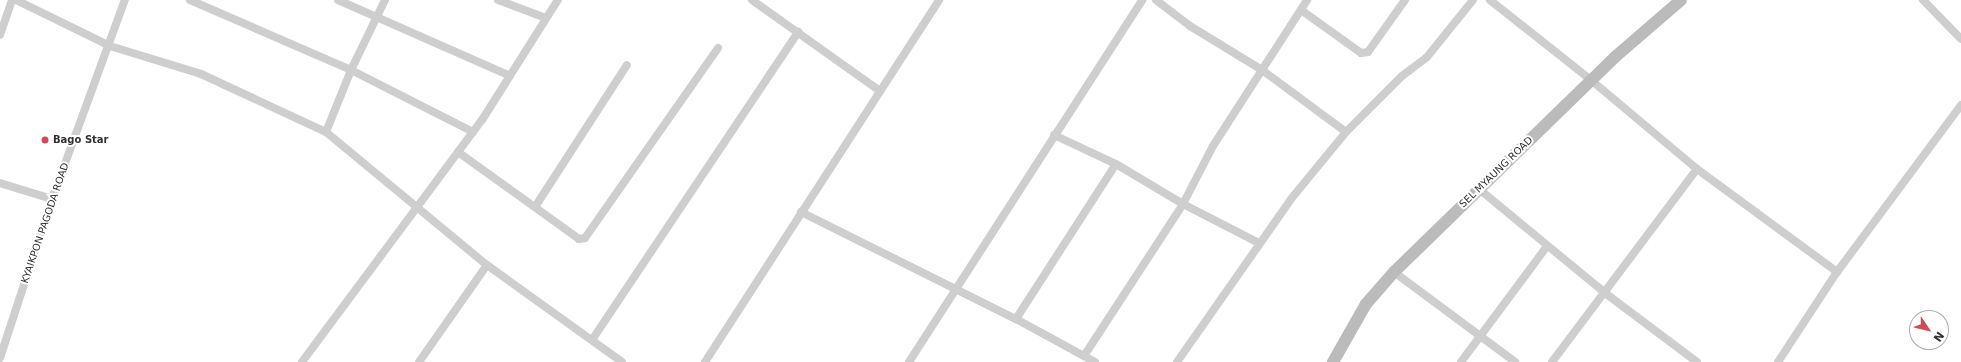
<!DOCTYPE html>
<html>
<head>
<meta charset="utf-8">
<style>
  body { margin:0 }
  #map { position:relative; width:1961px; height:362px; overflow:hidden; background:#fff; font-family:"DejaVu Sans",sans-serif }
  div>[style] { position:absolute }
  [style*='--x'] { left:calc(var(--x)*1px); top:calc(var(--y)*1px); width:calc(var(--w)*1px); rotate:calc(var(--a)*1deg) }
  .minor>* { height:8px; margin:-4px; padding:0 4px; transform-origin:4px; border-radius:4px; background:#cecece }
  .secondary>* { height:12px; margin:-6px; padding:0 6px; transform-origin:6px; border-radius:6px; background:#bbb }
  .dots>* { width:11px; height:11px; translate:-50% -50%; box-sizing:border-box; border:2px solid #fff; border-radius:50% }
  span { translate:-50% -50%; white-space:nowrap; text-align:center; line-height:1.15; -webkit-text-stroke:4px #fff; paint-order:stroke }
  .poi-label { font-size:10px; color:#313131; font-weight:700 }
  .left { translate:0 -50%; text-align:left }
  .street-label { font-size:10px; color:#313131 }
  .north { position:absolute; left:1909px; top:310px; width:40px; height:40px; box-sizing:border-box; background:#fff; border:1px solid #adadad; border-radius:50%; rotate:125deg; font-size:11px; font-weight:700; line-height:16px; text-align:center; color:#313131 }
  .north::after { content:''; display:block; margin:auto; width:14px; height:18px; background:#d14b55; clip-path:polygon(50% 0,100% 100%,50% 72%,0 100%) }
</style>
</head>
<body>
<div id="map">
  <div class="minor">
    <i style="--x:16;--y:0;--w:105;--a:26.1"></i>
    <i style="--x:110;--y:46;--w:95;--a:17.1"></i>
    <i style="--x:201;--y:74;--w:138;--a:24.9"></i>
    <i style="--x:326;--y:132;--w:209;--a:39.6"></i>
    <i style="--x:487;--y:265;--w:166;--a:35.7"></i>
    <i style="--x:190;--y:0;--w:176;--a:23.5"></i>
    <i style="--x:351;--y:70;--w:137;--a:26.9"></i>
    <i style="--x:338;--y:0;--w:188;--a:23.8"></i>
    <i style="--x:498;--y:0;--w:51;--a:20.6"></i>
    <i style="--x:752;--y:0;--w:157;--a:35.4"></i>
    <i style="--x:1156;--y:0;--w:43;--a:37.4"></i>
    <i style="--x:1190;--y:26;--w:84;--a:31.4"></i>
    <i style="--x:1262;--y:70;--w:104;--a:36.4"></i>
    <i style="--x:1490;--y:0;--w:129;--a:38.4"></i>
    <i style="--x:1591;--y:80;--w:138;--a:40"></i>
    <i style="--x:1697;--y:169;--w:174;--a:36.3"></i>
    <i style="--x:1923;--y:0;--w:54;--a:45.7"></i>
    <i style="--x:1301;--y:10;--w:74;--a:35.6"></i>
    <i style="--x:1361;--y:53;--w:7;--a:-8"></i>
    <i style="--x:1368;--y:52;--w:64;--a:-54.6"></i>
    <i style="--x:0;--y:35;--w:37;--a:-71"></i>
    <i style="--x:326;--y:132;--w:67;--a:-68"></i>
    <i style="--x:351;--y:70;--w:78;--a:-64.1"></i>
    <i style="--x:1054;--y:135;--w:68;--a:25.1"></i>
    <i style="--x:1116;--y:164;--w:78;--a:30.8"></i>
    <i style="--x:1183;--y:204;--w:85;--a:27.2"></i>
    <i style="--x:458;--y:152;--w:149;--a:35.7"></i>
    <i style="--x:579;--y:239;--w:6;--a:-9"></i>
    <i style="--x:585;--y:238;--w:232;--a:-55"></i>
    <i style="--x:0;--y:183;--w:54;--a:17.1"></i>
    <i style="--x:1479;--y:189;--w:163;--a:39.5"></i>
    <i style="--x:1605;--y:293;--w:115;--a:36.9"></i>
    <i style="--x:535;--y:207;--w:169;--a:-57.1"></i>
    <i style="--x:801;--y:212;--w:240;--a:26.5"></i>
    <i style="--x:1016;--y:319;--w:90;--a:28.6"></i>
    <i style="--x:1394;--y:272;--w:151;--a:36.6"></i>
    <i style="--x:1016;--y:319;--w:184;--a:-57.2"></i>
    <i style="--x:592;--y:340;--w:371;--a:-56.2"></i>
    <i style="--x:1084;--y:356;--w:181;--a:-56.9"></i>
    <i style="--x:1183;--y:204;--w:65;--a:-62.7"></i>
    <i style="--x:1213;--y:146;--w:174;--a:-57.2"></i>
    <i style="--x:0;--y:358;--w:167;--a:-71.9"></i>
    <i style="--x:52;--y:199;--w:212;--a:-69.9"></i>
    <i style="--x:302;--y:362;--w:302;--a:-53.4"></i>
    <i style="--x:482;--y:120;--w:142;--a:-57.7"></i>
    <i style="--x:419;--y:362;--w:118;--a:-55"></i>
    <i style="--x:705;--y:362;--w:431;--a:-57.1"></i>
    <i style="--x:909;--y:362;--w:431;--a:-57.2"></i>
    <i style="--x:1177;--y:362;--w:199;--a:-55"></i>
    <i style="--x:1291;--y:199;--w:87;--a:-50.6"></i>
    <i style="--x:1346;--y:132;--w:79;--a:-45"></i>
    <i style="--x:1402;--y:76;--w:31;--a:-37"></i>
    <i style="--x:1427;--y:57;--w:73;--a:-51.1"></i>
    <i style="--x:1461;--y:362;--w:144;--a:-53.4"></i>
    <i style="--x:1552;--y:362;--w:241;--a:-53.1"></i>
    <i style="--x:1778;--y:362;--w:108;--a:-56.8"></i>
    <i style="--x:1837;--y:272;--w:208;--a:-53.4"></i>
  </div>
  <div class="secondary">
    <i style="--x:1333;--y:362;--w:67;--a:-60.4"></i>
    <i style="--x:1366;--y:304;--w:43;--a:-48.8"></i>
    <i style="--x:1394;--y:272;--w:308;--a:-44.2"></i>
    <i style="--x:1615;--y:57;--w:87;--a:-40.8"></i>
  </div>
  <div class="dots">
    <i style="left:45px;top:140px;background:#d14b55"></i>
  </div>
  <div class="poi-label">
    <span class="left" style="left:53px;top:140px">Bago Star</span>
  </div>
  <div class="street-label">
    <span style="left:1496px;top:172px;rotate:-44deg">SEL MYAUNG ROAD</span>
    <span style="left:45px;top:223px;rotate:-71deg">KYAIKPON PAGODA ROAD</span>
  </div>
  <div class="north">N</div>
</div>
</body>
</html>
